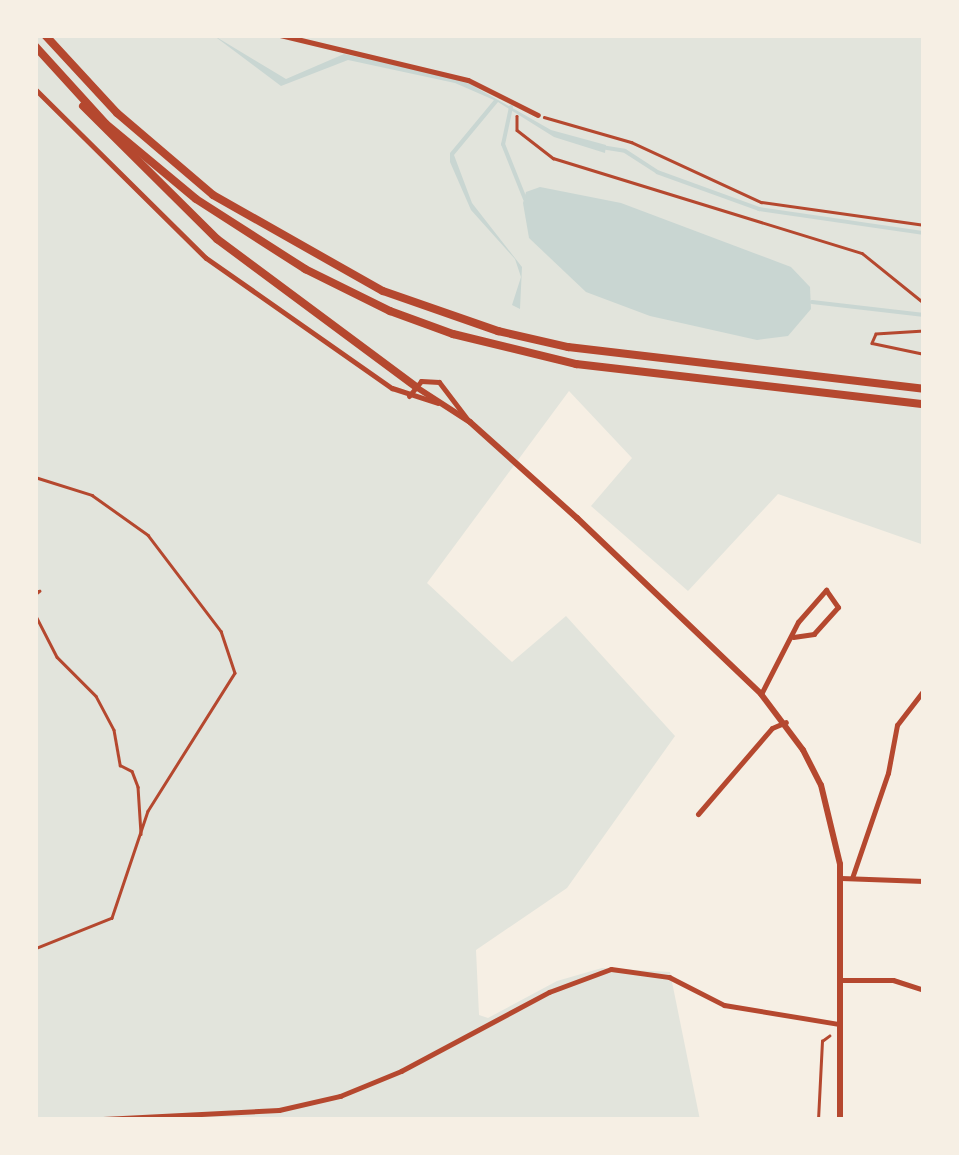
<!DOCTYPE html>
<html>
<head>
<meta charset="utf-8">
<style>
  body { margin:0 }
  #map { position:relative; width:959px; height:1155px; overflow:hidden; background:#f6efe4; font-family:"Space Grotesk",sans-serif }
  div>[style] { position:absolute }
  [style*='--x'] { left:calc(var(--x)*1px); top:calc(var(--y)*1px); width:calc(var(--w)*1px); rotate:calc(var(--a)*1deg) }
  .green>* { inset:0; background:#e2e4dc }
  .water>* { inset:0; background:#c9d6d2 }
  .stream>* { height:4px; margin:-2px; padding:0 2px; transform-origin:2px; border-radius:2px; background:#c9d6d2 }
  .path>* { height:2.5px; margin:-1.25px; padding:0 1.25px; transform-origin:1.25px; border-radius:1.25px; background:#b5482f }
  .minor>* { height:5px; margin:-2.5px; padding:0 2.5px; transform-origin:2.5px; border-radius:2.5px; background:#b5482f }
  .tertiary>* { height:6px; margin:-3px; padding:0 3px; transform-origin:3px; border-radius:3px; background:#b5482f }
  .trunk>* { height:8px; margin:-4px; padding:0 4px; transform-origin:4px; border-radius:4px; background:#b5482f }
  span { translate:-50% -50%; white-space:nowrap; text-align:center; line-height:1.15; -webkit-text-stroke:10px #f6efe4; paint-order:stroke }
  .frame { position:absolute; inset:0; border:38px solid #f6efe4; pointer-events:none }
</style>
</head>
<body>
<div id="map">
  <div class="green">
    <i style="clip-path:polygon(35px 35px,924px 35px,924px 545px,778px 494px,688px 591px,591px 506px,632px 458px,569px 391px,427px 583px,512px 662px,566px 616px,675px 736px,567px 888px,476px 950px,479px 1015px,488px 1018px,557px 981px,602px 968px,670px 972px,700px 1120px,35px 1120px)"></i>
  </div>
  <div class="water">
    <i style="clip-path:polygon(213px 35px,286px 79px,344px 54px,463px 80px,551px 130px,606px 145px,605px 153px,554px 137px,498px 102px,454px 155px,472px 203px,522px 267px,520px 309px,512px 305px,521px 277px,515px 259px,471px 210px,450px 162px,450px 153px,494px 100px,455px 83px,348px 60px,281px 86px)"></i>
    <i style="clip-path:polygon(540px 187px,621px 203px,791px 267px,810px 287px,811px 309px,788px 336px,757px 340px,650px 316px,586px 292px,529px 238px,523px 203px,526px 192px)"></i>
  </div>
  <div class="stream">
    <i style="--x:511;--y:107;--w:38;--a:102"></i>
    <i style="--x:503;--y:144;--w:59;--a:68.2"></i>
    <i style="--x:601;--y:147;--w:24;--a:9"></i>
    <i style="--x:625;--y:151;--w:38;--a:33"></i>
    <i style="--x:657;--y:172;--w:109;--a:19.9"></i>
    <i style="--x:759;--y:209;--w:167;--a:8.3"></i>
    <i style="--x:812;--y:302;--w:113;--a:6.6"></i>
  </div>
  <div class="path">
    <i style="--x:517;--y:116;--w:14;--a:90"></i>
    <i style="--x:517;--y:130;--w:46;--a:37.9"></i>
    <i style="--x:553;--y:158;--w:323;--a:17.1"></i>
    <i style="--x:862;--y:253;--w:80;--a:38.9"></i>
    <i style="--x:544;--y:117;--w:91;--a:16"></i>
    <i style="--x:631;--y:142;--w:143;--a:24.8"></i>
    <i style="--x:761;--y:202;--w:165;--a:8"></i>
    <i style="--x:924;--y:331;--w:48;--a:176.4"></i>
    <i style="--x:876;--y:334;--w:10;--a:114"></i>
    <i style="--x:872;--y:343;--w:53;--a:11.9"></i>
    <i style="--x:924;--y:454;--w:32;--a:90"></i>
    <i style="--x:35;--y:477;--w:60;--a:17.5"></i>
    <i style="--x:92;--y:495;--w:69;--a:35.5"></i>
    <i style="--x:148;--y:535;--w:121;--a:52.8"></i>
    <i style="--x:221;--y:631;--w:44;--a:71.6"></i>
    <i style="--x:235;--y:673;--w:163;--a:122.2"></i>
    <i style="--x:148;--y:811;--w:113;--a:108.6"></i>
    <i style="--x:112;--y:918;--w:83;--a:158.1"></i>
    <i style="--x:35;--y:591;--w:5;--a:0"></i>
    <i style="--x:40;--y:591;--w:6;--a:141"></i>
    <i style="--x:35;--y:614;--w:48;--a:62.9"></i>
    <i style="--x:57;--y:657;--w:55;--a:45"></i>
    <i style="--x:96;--y:696;--w:38;--a:62"></i>
    <i style="--x:114;--y:730;--w:36;--a:80"></i>
    <i style="--x:120;--y:765;--w:13;--a:27"></i>
    <i style="--x:132;--y:771;--w:17;--a:69"></i>
    <i style="--x:138;--y:787;--w:47;--a:86.3"></i>
    <i style="--x:818;--y:1120;--w:79;--a:-87.1"></i>
    <i style="--x:822;--y:1041;--w:9;--a:-36"></i>
  </div>
  <div class="minor">
    <i style="--x:280;--y:35;--w:193;--a:13.5"></i>
    <i style="--x:468;--y:80;--w:78;--a:26.6"></i>
    <i style="--x:35;--y:89;--w:240;--a:44.7"></i>
    <i style="--x:206;--y:258;--w:227;--a:35"></i>
    <i style="--x:392;--y:388;--w:48;--a:18.1"></i>
    <i style="--x:409;--y:396;--w:19;--a:-51"></i>
    <i style="--x:421;--y:381;--w:18;--a:3"></i>
    <i style="--x:439;--y:382;--w:48;--a:52.7"></i>
    <i style="--x:761;--y:694;--w:81;--a:-62.8"></i>
    <i style="--x:798;--y:622;--w:43;--a:-48.8"></i>
    <i style="--x:826;--y:590;--w:21;--a:55"></i>
    <i style="--x:838;--y:607;--w:36;--a:132"></i>
    <i style="--x:814;--y:634;--w:21;--a:172"></i>
    <i style="--x:698;--y:814;--w:113;--a:-49.3"></i>
    <i style="--x:772;--y:728;--w:15;--a:-23"></i>
    <i style="--x:841;--y:878;--w:83;--a:2.1"></i>
    <i style="--x:852;--y:878;--w:111;--a:-71.1"></i>
    <i style="--x:888;--y:773;--w:49;--a:-79.4"></i>
    <i style="--x:897;--y:725;--w:44;--a:-52.4"></i>
    <i style="--x:841;--y:980;--w:52;--a:0"></i>
    <i style="--x:893;--y:980;--w:33;--a:18"></i>
    <i style="--x:83;--y:1120;--w:196;--a:-2.9"></i>
    <i style="--x:279;--y:1110;--w:63;--a:-12.9"></i>
    <i style="--x:340;--y:1096;--w:66;--a:-22.3"></i>
    <i style="--x:401;--y:1071;--w:168;--a:-28.1"></i>
    <i style="--x:549;--y:992;--w:66;--a:-20.4"></i>
    <i style="--x:611;--y:969;--w:59;--a:7.9"></i>
    <i style="--x:669;--y:977;--w:62;--a:27"></i>
    <i style="--x:724;--y:1005;--w:117;--a:9.4"></i>
  </div>
  <div class="tertiary">
    <i style="--x:416;--y:387;--w:64;--a:32.9"></i>
    <i style="--x:470;--y:422;--w:144;--a:41.9"></i>
    <i style="--x:577;--y:518;--w:255;--a:43.7"></i>
    <i style="--x:761;--y:694;--w:70;--a:53.1"></i>
    <i style="--x:803;--y:750;--w:39;--a:63"></i>
    <i style="--x:821;--y:785;--w:81;--a:76.5"></i>
    <i style="--x:840;--y:864;--w:256;--a:90"></i>
  </div>
  <div class="trunk">
    <i style="--x:45;--y:35;--w:106;--a:47.3"></i>
    <i style="--x:117;--y:113;--w:126;--a:40.5"></i>
    <i style="--x:213;--y:195;--w:195;--a:29.5"></i>
    <i style="--x:383;--y:291;--w:122;--a:19.2"></i>
    <i style="--x:498;--y:331;--w:72;--a:12.9"></i>
    <i style="--x:568;--y:347;--w:358;--a:6.7"></i>
    <i style="--x:35;--y:46;--w:105;--a:47.7"></i>
    <i style="--x:106;--y:124;--w:117;--a:39.8"></i>
    <i style="--x:196;--y:199;--w:130;--a:32.7"></i>
    <i style="--x:305;--y:269;--w:95;--a:26.3"></i>
    <i style="--x:390;--y:311;--w:67;--a:20.1"></i>
    <i style="--x:453;--y:334;--w:127;--a:13.7"></i>
    <i style="--x:576;--y:364;--w:350;--a:6.6"></i>
    <i style="--x:83;--y:106;--w:189;--a:44.8"></i>
    <i style="--x:217;--y:239;--w:248;--a:36.6"></i>
  </div>
  <div class="frame"></div>
</div>
</body>
</html>
